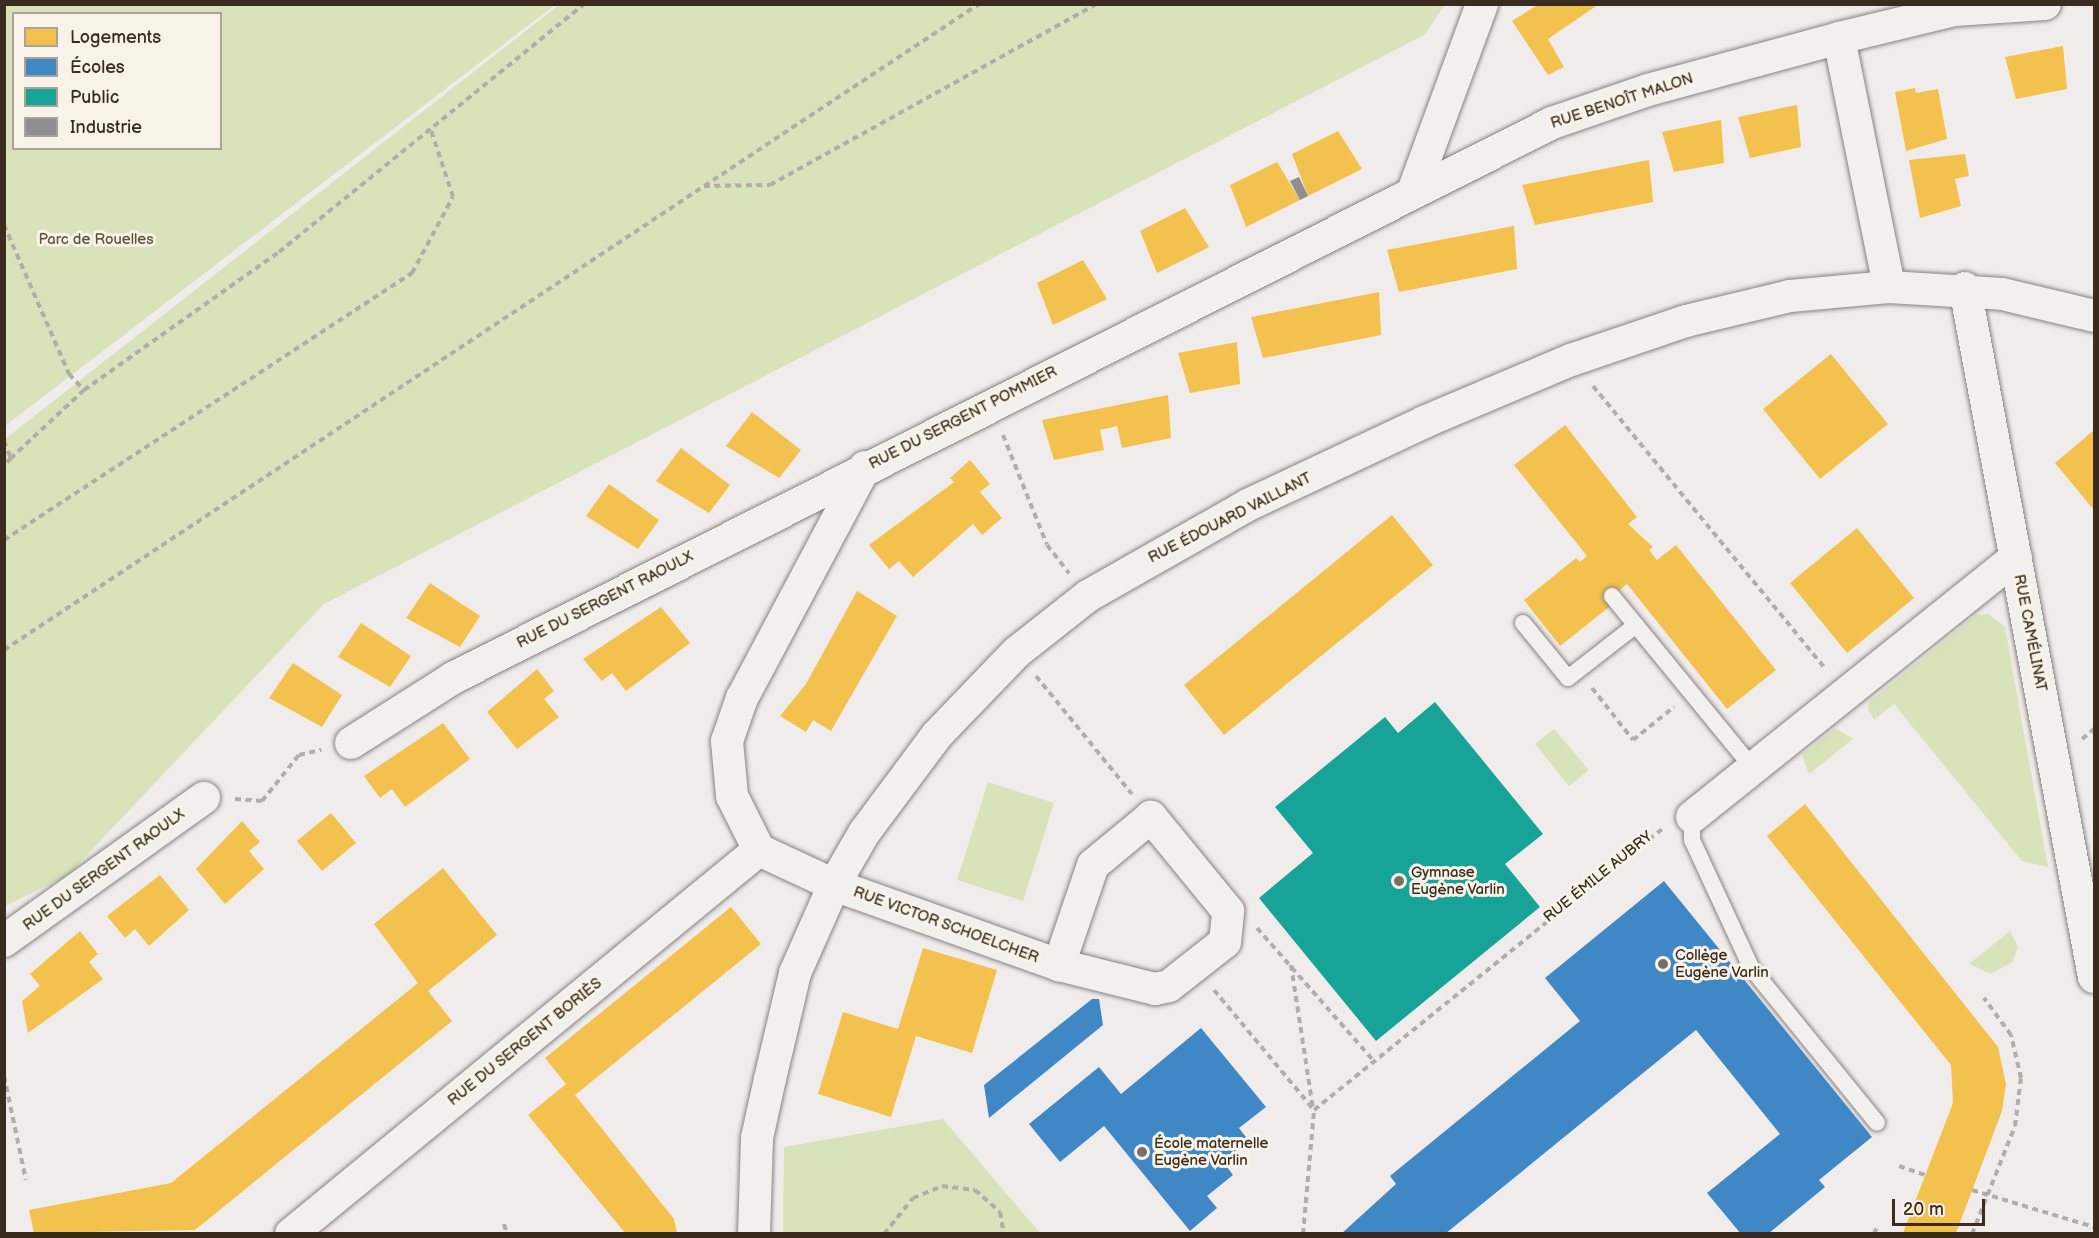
<!DOCTYPE html>
<html>
<head>
<meta charset="utf-8">
<style>
  body { margin:0 }
  #map { position:relative; width:2099px; height:1238px; overflow:hidden; background:#f1ecec; font-family:"Balsamiq Sans",sans-serif }
  div>[style] { position:absolute }
  [style*='--x'] { left:calc(var(--x)*1px); top:calc(var(--y)*1px); width:calc(var(--w)*1px); rotate:calc(var(--a)*1deg) }
  .green>* { inset:0; background:#d8e3ba }
  .homes>* { inset:0; background:#f2c14e }
  .schools>* { inset:0; background:#3f88c5 }
  .public>* { inset:0; background:#17a398 }
  .industry>* { inset:0; background:#8d8d92 }
  .path>* { height:4px; margin-top:-2px; transform-origin:0; background:repeating-linear-gradient(90deg,#b0adaa 0 6px,transparent 0 10.5px) }
  .roads { filter:drop-shadow(0 0 2px #888280) drop-shadow(0 0 2px #888280) }
  .lane>* { height:16px; margin:-8px; padding:0 8px; transform-origin:8px; border-radius:8px; background:#f2f0ed }
  .street>* { height:32px; margin:-16px; padding:0 16px; transform-origin:16px; border-radius:16px; background:#f2f0ed }
  .dots>* { width:16px; height:16px; translate:-50% -50%; box-sizing:border-box; border:3px solid #f7f3e8; border-radius:50% }
  span { translate:-50% -50%; white-space:nowrap; text-align:center; line-height:1.15; -webkit-text-stroke:6px #f7f3e8; paint-order:stroke }
  .street-label { font-size:15px; color:#3b2a1e }
  .park-label { font-size:15px; color:#5d563b }
  .poi-label { font-size:15px; color:#3b2a1e }
  .left { translate:0 -50%; text-align:left }
  .frame { position:absolute; inset:0; border:6px solid #3b2a1e; pointer-events:none }
  .legend { position:absolute; left:12px; top:12px; width:210px; height:138px; box-sizing:border-box; background:#f7f3e8; border:2px solid #aca397; margin:0; padding:8px 10px; list-style:none; font-size:18px; color:#3b2a1e }
  .legend li { display:flex; align-items:center; gap:12px; height:30px }
  .legend b { width:30px; border:2px solid #aca397 }
  .scale { position:absolute; left:1892px; top:1199px; width:93px; height:27px; box-sizing:border-box; border:3px solid #3b2a1e; border-top:0; padding-left:8px; font-size:18px; line-height:21px; white-space:nowrap; color:#3b2a1e; -webkit-text-stroke:4px #f7f3e8; paint-order:stroke }
</style>
</head>
<body>
<div id="map">
  <div class="green">
    <i style="clip-path:polygon(evenodd,5px 4px,555px 4px,555px 5px,5px 426px,5px 4px,14px 14px,220px 14px,220px 148px,14px 148px,14px 14px)"></i>
    <i style="clip-path:polygon(560px 4px,1445px 5px,1424px 35px,324px 604px,67px 876px,5px 906px,5px 439px)"></i>
    <i style="clip-path:polygon(1988px 614px,2005px 627px,2048px 867px,2022px 861px,1894px 704px,1874px 720px,1868px 710px,1869px 702px,1976px 615px)"></i>
    <i style="clip-path:polygon(1835px 728px,1853px 739px,1809px 774px,1802px 755px)"></i>
    <i style="clip-path:polygon(1554px 729px,1589px 770px,1569px 786px,1535px 744px)"></i>
    <i style="clip-path:polygon(988px 782px,1054px 803px,1023px 901px,957px 880px)"></i>
    <i style="clip-path:polygon(2010px 931px,2018px 947px,2012px 962px,1991px 974px,1969px 964px)"></i>
    <i style="clip-path:polygon(943px 1119px,1040px 1233px,783px 1233px,784px 1147px)"></i>
  </div>
  <div class="homes">
    <i style="clip-path:polygon(1539px 4px,1599px 4px,1548px 39px,1564px 67px,1548px 75px,1512px 21px)"></i>
    <i style="clip-path:polygon(2063px 46px,2067px 89px,2016px 99px,2005px 57px)"></i>
    <i style="clip-path:polygon(1915px 88px,1916px 93px,1938px 89px,1947px 139px,1906px 151px,1895px 92px)"></i>
    <i style="clip-path:polygon(1797px 105px,1801px 147px,1750px 158px,1738px 117px)"></i>
    <i style="clip-path:polygon(1721px 120px,1724px 163px,1674px 172px,1662px 132px)"></i>
    <i style="clip-path:polygon(1338px 131px,1362px 169px,1308px 196px,1292px 154px)"></i>
    <i style="clip-path:polygon(1965px 154px,1969px 176px,1955px 179px,1961px 206px,1920px 218px,1909px 160px)"></i>
    <i style="clip-path:polygon(1649px 160px,1653px 202px,1535px 225px,1522px 185px)"></i>
    <i style="clip-path:polygon(1277px 162px,1300px 200px,1246px 227px,1230px 185px)"></i>
    <i style="clip-path:polygon(1185px 208px,1209px 247px,1157px 273px,1140px 231px)"></i>
    <i style="clip-path:polygon(1514px 226px,1517px 269px,1399px 292px,1387px 250px)"></i>
    <i style="clip-path:polygon(1083px 260px,1107px 299px,1053px 325px,1037px 283px)"></i>
    <i style="clip-path:polygon(1379px 292px,1381px 335px,1263px 358px,1251px 317px)"></i>
    <i style="clip-path:polygon(1237px 342px,1240px 384px,1190px 393px,1178px 353px)"></i>
    <i style="clip-path:polygon(1831px 354px,1888px 424px,1820px 479px,1763px 409px)"></i>
    <i style="clip-path:polygon(1168px 395px,1171px 438px,1122px 448px,1117px 426px,1100px 430px,1104px 450px,1054px 460px,1042px 420px)"></i>
    <i style="clip-path:polygon(752px 412px,801px 450px,779px 478px,726px 446px)"></i>
    <i style="clip-path:polygon(1565px 425px,1637px 517px,1628px 524px,1653px 547px,1649px 550px,1657px 560px,1676px 545px,1776px 670px,1727px 709px,1627px 584px,1609px 599px,1613px 604px,1560px 646px,1524px 600px,1576px 558px,1580px 562px,1587px 556px,1514px 465px)"></i>
    <i style="clip-path:polygon(2094px 430px,2094px 510px,2055px 463px)"></i>
    <i style="clip-path:polygon(681px 448px,730px 485px,709px 513px,656px 481px)"></i>
    <i style="clip-path:polygon(970px 460px,990px 484px,980px 492px,1002px 518px,982px 535px,973px 524px,913px 577px,899px 561px,889px 569px,869px 545px,954px 482px,950px 478px)"></i>
    <i style="clip-path:polygon(609px 484px,659px 520px,638px 549px,586px 516px)"></i>
    <i style="clip-path:polygon(1392px 515px,1433px 565px,1224px 735px,1184px 685px)"></i>
    <i style="clip-path:polygon(1857px 528px,1914px 598px,1847px 653px,1790px 583px)"></i>
    <i style="clip-path:polygon(430px 583px,480px 616px,460px 647px,406px 618px)"></i>
    <i style="clip-path:polygon(857px 591px,897px 616px,831px 731px,813px 720px,806px 732px,780px 716px,806px 684px)"></i>
    <i style="clip-path:polygon(661px 607px,690px 643px,626px 691px,612px 673px,602px 681px,583px 659px)"></i>
    <i style="clip-path:polygon(361px 623px,411px 656px,390px 687px,338px 657px)"></i>
    <i style="clip-path:polygon(293px 663px,342px 695px,322px 727px,269px 698px)"></i>
    <i style="clip-path:polygon(537px 669px,554px 691px,544px 699px,559px 717px,517px 749px,487px 712px)"></i>
    <i style="clip-path:polygon(443px 723px,470px 759px,405px 807px,392px 789px,380px 798px,364px 776px)"></i>
    <i style="clip-path:polygon(1805px 804px,1998px 1047px,2006px 1084px,2002px 1111px,1956px 1233px,1903px 1233px,1953px 1103px,1951px 1065px,1767px 836px)"></i>
    <i style="clip-path:polygon(331px 813px,356px 843px,322px 871px,297px 841px)"></i>
    <i style="clip-path:polygon(242px 821px,260px 842px,249px 851px,264px 869px,225px 904px,196px 869px)"></i>
    <i style="clip-path:polygon(443px 868px,497px 935px,428px 991px,452px 1021px,195px 1230px,34px 1233px,29px 1210px,171px 1183px,418px 983px,374px 924px)"></i>
    <i style="clip-path:polygon(160px 875px,189px 910px,149px 946px,135px 929px,125px 938px,107px 916px)"></i>
    <i style="clip-path:polygon(731px 907px,761px 944px,575px 1095px,674px 1219px,677px 1233px,625px 1233px,528px 1115px,566px 1084px,545px 1058px)"></i>
    <i style="clip-path:polygon(80px 931px,98px 954px,89px 962px,103px 979px,28px 1033px,22px 1001px,40px 986px,30px 974px)"></i>
    <i style="clip-path:polygon(923px 948px,997px 970px,972px 1053px,916px 1036px,891px 1117px,818px 1094px,843px 1012px,898px 1029px)"></i>
  </div>
  <div class="schools">
    <i style="clip-path:polygon(1664px 881px,1872px 1137px,1819px 1180px,1825px 1187px,1768px 1234px,1741px 1234px,1707px 1193px,1780px 1134px,1696px 1030px,1445px 1234px,1341px 1234px,1396px 1184px,1390px 1176px,1580px 1021px,1545px 978px)"></i>
    <i style="clip-path:polygon(1092px 999px,1099px 999px,1103px 1025px,989px 1118px,984px 1085px)"></i>
    <i style="clip-path:polygon(1201px 1028px,1266px 1107px,1239px 1128px,1249px 1141px,1223px 1162px,1233px 1175px,1207px 1196px,1217px 1208px,1190px 1231px,1104px 1126px,1060px 1162px,1029px 1124px,1099px 1067px,1121px 1094px)"></i>
  </div>
  <div class="public">
    <i style="clip-path:polygon(1435px 702px,1543px 834px,1505px 864px,1540px 907px,1376px 1041px,1259px 898px,1313px 853px,1275px 807px,1385px 717px,1398px 733px)"></i>
  </div>
  <div class="industry">
    <i style="clip-path:polygon(1299px 177px,1308px 196px,1300px 200px,1290px 181px)"></i>
  </div>
  <div class="path">
    <i style="--x:704;--y:186;--w:66;--a:-0.9"></i>
    <i style="--x:770;--y:185;--w:373;--a:-29"></i>
    <i style="--x:4;--y:225;--w:163;--a:66.4"></i>
    <i style="--x:69;--y:374;--w:22;--a:47"></i>
    <i style="--x:84;--y:390;--w:100;--a:137"></i>
    <i style="--x:1593;--y:386;--w:367;--a:50.6"></i>
    <i style="--x:84;--y:390;--w:239;--a:-35.3"></i>
    <i style="--x:279;--y:252;--w:393;--a:-39.1"></i>
    <i style="--x:1003;--y:435;--w:118;--a:68.2"></i>
    <i style="--x:1047;--y:545;--w:36;--a:52"></i>
    <i style="--x:4;--y:441;--w:18;--a:68"></i>
    <i style="--x:11;--y:458;--w:10;--a:135"></i>
    <i style="--x:4;--y:540;--w:488;--a:-33.2"></i>
    <i style="--x:412;--y:273;--w:86;--a:-61.7"></i>
    <i style="--x:453;--y:197;--w:71;--a:-108.2"></i>
    <i style="--x:4;--y:650;--w:1170;--a:-33.53"></i>
    <i style="--x:1036;--y:676;--w:152;--a:50.9"></i>
    <i style="--x:1592;--y:688;--w:66;--a:51.7"></i>
    <i style="--x:1633;--y:740;--w:53;--a:-38.8"></i>
    <i style="--x:2082;--y:739;--w:16;--a:-40"></i>
    <i style="--x:235;--y:799;--w:27;--a:4"></i>
    <i style="--x:262;--y:801;--w:59;--a:-51.2"></i>
    <i style="--x:299;--y:755;--w:23;--a:-13"></i>
    <i style="--x:1257;--y:928;--w:177;--a:48.7"></i>
    <i style="--x:1291;--y:965;--w:146;--a:81.3"></i>
    <i style="--x:1214;--y:990;--w:156;--a:50.2"></i>
    <i style="--x:4;--y:1076;--w:106;--a:78.1"></i>
    <i style="--x:1899;--y:1166;--w:28;--a:19"></i>
    <i style="--x:1972;--y:1190;--w:127;--a:16.9"></i>
    <i style="--x:504;--y:1224;--w:10;--a:73"></i>
    <i style="--x:884;--y:1234;--w:46;--a:-51.1"></i>
    <i style="--x:913;--y:1198;--w:31;--a:-22"></i>
    <i style="--x:942;--y:1186;--w:33;--a:7"></i>
    <i style="--x:975;--y:1190;--w:33;--a:41"></i>
    <i style="--x:1000;--y:1212;--w:22;--a:80"></i>
    <i style="--x:1303;--y:1234;--w:124;--a:-84.9"></i>
    <i style="--x:1314;--y:1110;--w:451;--a:-38.9"></i>
    <i style="--x:1874;--y:1234;--w:8;--a:-67"></i>
    <i style="--x:1972;--y:1234;--w:116;--a:-68.3"></i>
    <i style="--x:2015;--y:1126;--w:48;--a:-82.9"></i>
    <i style="--x:2021;--y:1078;--w:44;--a:-103.1"></i>
    <i style="--x:2011;--y:1035;--w:46;--a:-126.1"></i>
  </div>
  <div class="roads">
    <div class="lane">
      <i style="--x:1612;--y:596;--w:222;--a:50.7"></i>
      <i style="--x:1523;--y:623;--w:71;--a:50.7"></i>
      <i style="--x:1568;--y:678;--w:86;--a:-37.9"></i>
      <i style="--x:1692;--y:817;--w:23;--a:90"></i>
      <i style="--x:1692;--y:840;--w:142;--a:65.1"></i>
      <i style="--x:1752;--y:969;--w:198;--a:50.9"></i>
    </div>
    <div class="street">
      <i style="--x:1839;--y:38;--w:254;--a:78.6"></i>
      <i style="--x:1414;--y:189;--w:197;--a:-69.8"></i>
      <i style="--x:1965;--y:288;--w:701;--a:79.4"></i>
      <i style="--x:865;--y:467;--w:262;--a:118"></i>
      <i style="--x:742;--y:698;--w:46;--a:109.2"></i>
      <i style="--x:727;--y:741;--w:55;--a:84.8"></i>
      <i style="--x:732;--y:796;--w:60;--a:63.4"></i>
      <i style="--x:759;--y:850;--w:83;--a:25"></i>
      <i style="--x:834;--y:885;--w:239;--a:19.6"></i>
      <i style="--x:1059;--y:965;--w:99;--a:14"></i>
      <i style="--x:1155;--y:989;--w:14;--a:-12"></i>
      <i style="--x:1169;--y:986;--w:71;--a:-38.2"></i>
      <i style="--x:1225;--y:942;--w:31;--a:-84"></i>
      <i style="--x:1228;--y:911;--w:122;--a:-129.3"></i>
      <i style="--x:1151;--y:817;--w:75;--a:140.4"></i>
      <i style="--x:1093;--y:865;--w:106;--a:108.8"></i>
      <i style="--x:351;--y:743;--w:121;--a:-32.5"></i>
      <i style="--x:453;--y:678;--w:1231;--a:-26.79"></i>
      <i style="--x:1552;--y:123;--w:102;--a:-19"></i>
      <i style="--x:1648;--y:90;--w:198;--a:-15.2"></i>
      <i style="--x:1839;--y:38;--w:119;--a:-13.6"></i>
      <i style="--x:1955;--y:10;--w:90;--a:-3.8"></i>
      <i style="--x:1692;--y:817;--w:415;--a:-38.7"></i>
      <i style="--x:4;--y:941;--w:246;--a:-35.6"></i>
      <i style="--x:291;--y:1234;--w:605;--a:-39.37"></i>
      <i style="--x:754;--y:1234;--w:96;--a:-88.2"></i>
      <i style="--x:757;--y:1138;--w:60;--a:-77.6"></i>
      <i style="--x:770;--y:1079;--w:109;--a:-76.7"></i>
      <i style="--x:795;--y:973;--w:96;--a:-66.1"></i>
      <i style="--x:834;--y:885;--w:60;--a:-60"></i>
      <i style="--x:864;--y:833;--w:122;--a:-53.3"></i>
      <i style="--x:937;--y:735;--w:115;--a:-46.1"></i>
      <i style="--x:1017;--y:652;--w:90;--a:-38.3"></i>
      <i style="--x:1088;--y:596;--w:184;--a:-29.6"></i>
      <i style="--x:1248;--y:505;--w:195;--a:-25.2"></i>
      <i style="--x:1424;--y:422;--w:160;--a:-22.9"></i>
      <i style="--x:1571;--y:360;--w:121;--a:-18.7"></i>
      <i style="--x:1686;--y:321;--w:107;--a:-13.5"></i>
      <i style="--x:1790;--y:296;--w:99;--a:-5.2"></i>
      <i style="--x:1889;--y:287;--w:113;--a:3.5"></i>
      <i style="--x:2002;--y:294;--w:95;--a:13.4"></i>
    </div>
  </div>
  <div class="dots">
    <i style="left:1399px;top:881px;background:#7b6e66"></i>
    <i style="left:1663px;top:964px;background:#7b6e66"></i>
    <i style="left:1142px;top:1152px;background:#7b6e66"></i>
  </div>
  <div class="street-label">
    <span style="left:1622px;top:101px;rotate:-18deg">RUE BENOÎT MALON</span>
    <span style="left:963px;top:418px;rotate:-27deg">RUE DU SERGENT POMMIER</span>
    <span style="left:1230px;top:518px;rotate:-27deg">RUE ÉDOUARD VAILLANT</span>
    <span style="left:605px;top:600px;rotate:-27deg">RUE DU SERGENT RAOULX</span>
    <span style="left:2030px;top:633px;rotate:79deg">RUE CAMÉLINAT</span>
    <span style="left:104px;top:870px;rotate:-36deg">RUE DU SERGENT RAOULX</span>
    <span style="left:1598px;top:877px;rotate:-39deg">RUE ÉMILE AUBRY</span>
    <span style="left:946px;top:925px;rotate:20deg">RUE VICTOR SCHOELCHER</span>
    <span style="left:525px;top:1042px;rotate:-39deg">RUE DU SERGENT BORIÈS</span>
  </div>
  <div class="park-label">
    <span style="left:96px;top:240px">Parc de Rouelles</span>
  </div>
  <div class="poi-label">
    <span class="left" style="left:1411px;top:881px">Gymnase<br>Eugène Varlin</span>
    <span class="left" style="left:1675px;top:964px">Collège<br>Eugène Varlin</span>
    <span class="left" style="left:1154px;top:1152px">École maternelle<br>Eugène Varlin</span>
  </div>
  <div class="frame"></div>
  <ul class="legend">
  <li><b style="height:16px;background:#f2c14e"></b>Logements</li>
  <li><b style="height:16px;background:#3f88c5"></b>Écoles</li>
  <li><b style="height:16px;background:#17a398"></b>Public</li>
  <li><b style="height:16px;background:#8d8d92"></b>Industrie</li>
  </ul>
  <div class="scale">20 m</div>
</div>
</body>
</html>
